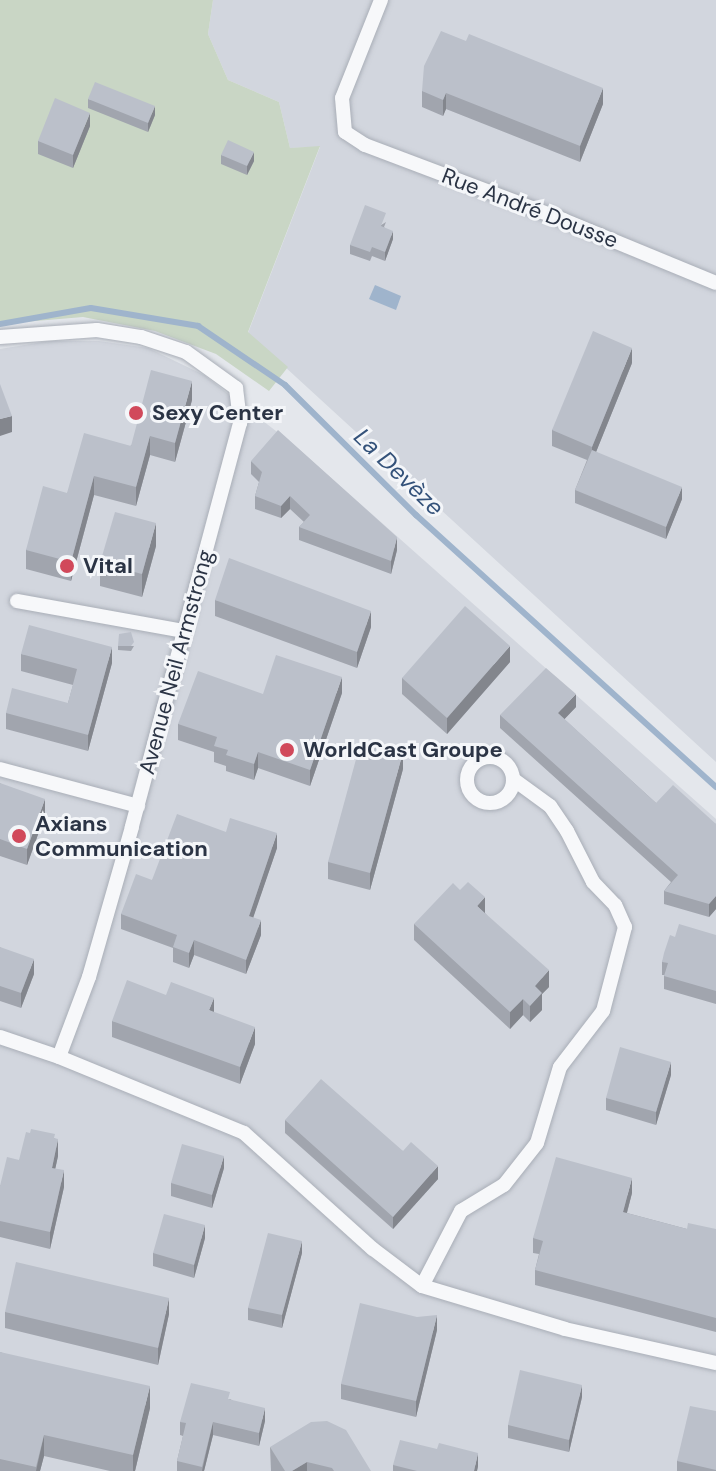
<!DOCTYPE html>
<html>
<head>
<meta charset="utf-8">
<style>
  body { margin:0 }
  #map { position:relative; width:716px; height:1471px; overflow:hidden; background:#e4e7ec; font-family:"DM Sans",sans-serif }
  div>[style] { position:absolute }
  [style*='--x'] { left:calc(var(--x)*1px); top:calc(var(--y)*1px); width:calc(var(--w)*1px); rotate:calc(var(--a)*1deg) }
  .built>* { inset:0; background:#d2d6de }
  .green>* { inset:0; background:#c9d6c5 }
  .water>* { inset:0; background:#9fb4cc }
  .stream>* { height:6px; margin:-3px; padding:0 3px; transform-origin:3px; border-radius:3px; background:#9fb4cc }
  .roads { filter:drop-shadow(0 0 2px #a9aeb7) drop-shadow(0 0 2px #a9aeb7) }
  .street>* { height:14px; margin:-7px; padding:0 7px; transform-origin:7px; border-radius:7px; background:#f7f8fa }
  .street>.ring { margin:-7px; padding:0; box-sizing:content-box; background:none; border:14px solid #f7f8fa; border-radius:50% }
  .wall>* { inset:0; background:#a1a5ae }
  .shaded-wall>* { inset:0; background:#83868d }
  .building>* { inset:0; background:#bbc0ca }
  .dots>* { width:22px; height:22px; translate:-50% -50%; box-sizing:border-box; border:4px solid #f4f6f9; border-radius:50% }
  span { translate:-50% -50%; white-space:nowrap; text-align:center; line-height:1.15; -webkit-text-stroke:6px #f4f6f9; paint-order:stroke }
  .street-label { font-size:22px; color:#2b3445 }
  .poi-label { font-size:22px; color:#2b3445; font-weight:700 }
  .left { translate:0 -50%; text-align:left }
  .water-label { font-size:24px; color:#34527a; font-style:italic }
</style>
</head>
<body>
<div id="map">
  <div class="built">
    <i style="clip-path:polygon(213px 0,716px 0,716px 762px,248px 333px,320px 147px,290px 148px,279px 102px,228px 80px,208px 34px)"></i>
    <i style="clip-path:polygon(49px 341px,99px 341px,148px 348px,204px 375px,294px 445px,716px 819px,716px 1471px,0 1471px,0 349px)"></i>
  </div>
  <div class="green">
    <i style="clip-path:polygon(0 0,213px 0,208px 34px,228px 80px,279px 102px,290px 148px,320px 146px,248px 332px,288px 367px,269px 391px,216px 354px,155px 331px,83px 317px,0 324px)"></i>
  </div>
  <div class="water">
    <i style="clip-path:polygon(375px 285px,401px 296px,396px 310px,369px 299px)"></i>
  </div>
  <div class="stream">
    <i style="--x:0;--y:324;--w:92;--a:-10"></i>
    <i style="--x:91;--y:308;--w:109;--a:9.5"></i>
    <i style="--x:198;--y:326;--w:105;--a:34.1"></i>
    <i style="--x:285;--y:385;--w:185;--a:44.8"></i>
    <i style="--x:416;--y:515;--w:405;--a:42.2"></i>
  </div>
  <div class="roads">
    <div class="street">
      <i style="--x:381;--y:0;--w:105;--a:111.7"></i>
      <i style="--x:342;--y:98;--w:34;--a:85"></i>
      <i style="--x:345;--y:132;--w:24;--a:33"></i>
      <i style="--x:365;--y:145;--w:212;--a:20.7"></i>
      <i style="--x:563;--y:220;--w:165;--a:22.4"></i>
      <i style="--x:0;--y:337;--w:97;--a:-4.1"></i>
      <i style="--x:97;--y:330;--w:45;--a:9"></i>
      <i style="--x:141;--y:337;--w:47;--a:18.4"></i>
      <i style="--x:186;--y:352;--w:62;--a:35.8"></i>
      <i style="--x:236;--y:388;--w:35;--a:83"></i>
      <i style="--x:240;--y:423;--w:418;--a:105"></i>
      <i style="--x:132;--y:827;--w:156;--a:106"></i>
      <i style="--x:89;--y:977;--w:85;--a:110.6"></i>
      <i style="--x:17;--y:601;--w:170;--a:10.2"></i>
      <i class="ring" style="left:467px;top:757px;width:32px;height:32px"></i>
      <i style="--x:0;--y:769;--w:143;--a:15"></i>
      <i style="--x:0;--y:1037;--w:62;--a:18.7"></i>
      <i style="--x:59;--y:1057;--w:200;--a:22.3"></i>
      <i style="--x:244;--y:1133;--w:173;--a:42"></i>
      <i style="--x:373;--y:1249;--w:61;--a:37.1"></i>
      <i style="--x:422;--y:1286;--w:149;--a:16.7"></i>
      <i style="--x:565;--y:1329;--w:155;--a:12.7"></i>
      <i style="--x:422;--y:1286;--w:85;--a:-62.5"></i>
      <i style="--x:461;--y:1211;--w:50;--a:-31.2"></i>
      <i style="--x:504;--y:1185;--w:53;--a:-51.8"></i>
      <i style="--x:537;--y:1143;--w:79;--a:-73.2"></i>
      <i style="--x:560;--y:1067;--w:71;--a:-52.5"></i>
      <i style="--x:603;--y:1011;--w:87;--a:-75.3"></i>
      <i style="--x:625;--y:927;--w:24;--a:-114"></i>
      <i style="--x:615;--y:905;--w:32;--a:-134"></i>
      <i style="--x:593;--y:882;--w:57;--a:-117"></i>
      <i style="--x:567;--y:831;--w:30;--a:-124"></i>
      <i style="--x:550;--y:806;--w:46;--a:-143.9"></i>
    </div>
  </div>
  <div class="wall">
    <i style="clip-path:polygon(422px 91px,603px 104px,580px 162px,446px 109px,443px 116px,422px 107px)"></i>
    <i style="clip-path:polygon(88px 99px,155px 115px,148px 132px,88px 108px)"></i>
    <i style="clip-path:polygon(90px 126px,73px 168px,38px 154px,38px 141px)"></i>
    <i style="clip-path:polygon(221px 155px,254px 161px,247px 175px,221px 164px)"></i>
    <i style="clip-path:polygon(386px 222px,384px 227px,393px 239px,385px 261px,372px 256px,370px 261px,350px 254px,350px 245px)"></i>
    <i style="clip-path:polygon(632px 363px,596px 452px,682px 499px,666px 539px,575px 503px,575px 490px,587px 460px,552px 446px,552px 430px)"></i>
    <i style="clip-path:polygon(192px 400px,175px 462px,150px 455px,136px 506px,94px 495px,71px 581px,26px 569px,26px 550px,67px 493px)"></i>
    <i style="clip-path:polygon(251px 461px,397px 550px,391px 574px,299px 540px,299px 527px,304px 522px,290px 509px,281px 518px,255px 509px,255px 496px,259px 482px,251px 474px)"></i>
    <i style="clip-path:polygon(156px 546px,142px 597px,100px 586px,100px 563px)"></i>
    <i style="clip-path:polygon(215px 600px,371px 627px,357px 668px,215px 616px)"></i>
    <i style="clip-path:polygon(118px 646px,134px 646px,131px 651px,118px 650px)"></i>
    <i style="clip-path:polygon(21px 654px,112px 663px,88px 751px,6px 729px,6px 713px,68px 703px,73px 685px,21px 671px)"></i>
    <i style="clip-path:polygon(510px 662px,447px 734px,402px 694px,402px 678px)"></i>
    <i style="clip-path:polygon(342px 693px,310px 786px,258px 768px,254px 780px,226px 771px,226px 766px,214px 762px,214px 752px,178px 740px,178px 724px,263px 694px)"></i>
    <i style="clip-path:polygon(576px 707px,564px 719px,656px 803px,716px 824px,716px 909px,709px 917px,664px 904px,664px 891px,671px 882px,500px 728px,500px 715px)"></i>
    <i style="clip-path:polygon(403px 769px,370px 890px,328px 879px,328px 862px)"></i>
    <i style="clip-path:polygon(0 783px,45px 815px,27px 865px,0 856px)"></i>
    <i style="clip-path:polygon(226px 832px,277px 848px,253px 917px,261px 935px,246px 974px,194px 955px,189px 968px,173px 962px,173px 948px,121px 929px,121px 914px,152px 880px)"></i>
    <i style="clip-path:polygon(485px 913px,549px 987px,542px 994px,542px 1010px,530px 1022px,523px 1015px,510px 1029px,414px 940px,414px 924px)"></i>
    <i style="clip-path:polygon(716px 935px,716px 1004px,664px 989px,664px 975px,662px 975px,662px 962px,675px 937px)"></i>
    <i style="clip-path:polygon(0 947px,34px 974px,21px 1008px,0 1001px)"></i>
    <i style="clip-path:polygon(112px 1021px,255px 1044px,240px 1084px,112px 1037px)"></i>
    <i style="clip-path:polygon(671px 1075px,656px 1125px,606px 1110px,606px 1098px)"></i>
    <i style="clip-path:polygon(285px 1120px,403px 1151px,438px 1179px,393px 1229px,285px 1133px)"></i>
    <i style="clip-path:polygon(55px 1138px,58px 1156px,55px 1169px,64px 1187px,50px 1249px,0 1237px,0 1186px,19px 1160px)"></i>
    <i style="clip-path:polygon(224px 1168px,212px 1208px,171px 1196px,171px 1183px)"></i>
    <i style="clip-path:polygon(632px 1193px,627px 1213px,687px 1229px,716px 1229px,716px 1332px,535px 1285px,535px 1270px,539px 1254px,533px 1253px,533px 1238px)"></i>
    <i style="clip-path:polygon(205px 1238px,194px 1278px,153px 1266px,153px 1253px)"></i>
    <i style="clip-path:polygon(302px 1253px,282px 1328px,248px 1320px,248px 1308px)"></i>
    <i style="clip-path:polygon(5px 1312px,169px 1314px,158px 1365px,5px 1328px)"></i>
    <i style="clip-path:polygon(437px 1330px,416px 1417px,341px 1399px,341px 1384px)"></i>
    <i style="clip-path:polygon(0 1352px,150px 1408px,135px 1471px,110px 1471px,44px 1456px,40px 1471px,0 1471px)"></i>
    <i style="clip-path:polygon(582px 1397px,569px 1452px,508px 1438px,508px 1425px)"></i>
    <i style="clip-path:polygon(230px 1399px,265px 1421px,259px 1446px,213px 1435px,204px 1471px,177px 1471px,177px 1461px,183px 1436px,180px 1435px,180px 1422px)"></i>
    <i style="clip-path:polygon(716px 1411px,716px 1471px,677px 1471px,677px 1461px)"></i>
    <i style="clip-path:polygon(270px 1447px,371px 1471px,271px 1471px)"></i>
    <i style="clip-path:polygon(437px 1449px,478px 1466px,477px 1471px,393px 1471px,393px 1465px)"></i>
  </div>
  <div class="shaded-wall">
    <i style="clip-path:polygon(603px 88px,603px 104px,580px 162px,580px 146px)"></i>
    <i style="clip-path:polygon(446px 93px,446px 109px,443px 116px,443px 100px)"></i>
    <i style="clip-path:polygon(155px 106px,155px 115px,148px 132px,148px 123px)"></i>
    <i style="clip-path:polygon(90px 113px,90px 126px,73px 168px,73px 155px)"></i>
    <i style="clip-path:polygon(254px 152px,254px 161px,247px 175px,247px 166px)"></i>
    <i style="clip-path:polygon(393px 231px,393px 239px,385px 261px,385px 252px)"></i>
    <i style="clip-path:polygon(632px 348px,632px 363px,592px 462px,592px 447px)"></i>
    <i style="clip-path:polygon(192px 381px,192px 400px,175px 462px,175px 443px)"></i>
    <i style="clip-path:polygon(12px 416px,12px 432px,0 436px,0 419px)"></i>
    <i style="clip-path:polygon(150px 436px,150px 455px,136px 506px,136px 487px)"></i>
    <i style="clip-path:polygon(94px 476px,94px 495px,71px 581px,71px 562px)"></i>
    <i style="clip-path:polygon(682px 487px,682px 499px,666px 539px,666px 527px)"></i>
    <i style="clip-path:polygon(290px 496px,290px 509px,281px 518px,281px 506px)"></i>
    <i style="clip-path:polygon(156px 523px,156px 546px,142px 597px,142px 574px)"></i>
    <i style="clip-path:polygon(397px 537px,397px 550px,391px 574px,391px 561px)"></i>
    <i style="clip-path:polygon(371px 611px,371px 627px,357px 668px,357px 652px)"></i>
    <i style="clip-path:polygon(510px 646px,510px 662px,447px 734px,447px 718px)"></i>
    <i style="clip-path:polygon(112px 647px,112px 663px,88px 751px,88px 735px)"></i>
    <i style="clip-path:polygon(342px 677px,342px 693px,310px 786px,310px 770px)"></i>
    <i style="clip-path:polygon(576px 694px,576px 707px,558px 726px,558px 713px)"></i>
    <i style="clip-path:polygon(258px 752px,258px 768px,254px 780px,254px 764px)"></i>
    <i style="clip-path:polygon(403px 752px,403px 769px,370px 890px,370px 873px)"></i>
    <i style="clip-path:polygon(45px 799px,45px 815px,27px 865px,27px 849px)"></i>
    <i style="clip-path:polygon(277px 833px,277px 848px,249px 930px,249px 916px)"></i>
    <i style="clip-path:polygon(716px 896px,716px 909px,709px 917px,709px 904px)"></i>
    <i style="clip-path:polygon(485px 897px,485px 914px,477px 906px)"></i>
    <i style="clip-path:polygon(261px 920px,261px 935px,246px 974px,246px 960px)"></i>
    <i style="clip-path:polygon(194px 940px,194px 955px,189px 968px,189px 953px)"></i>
    <i style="clip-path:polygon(34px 959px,34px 974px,21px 1008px,21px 993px)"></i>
    <i style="clip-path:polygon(549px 970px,549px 987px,542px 994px,542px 1010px,530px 1022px,530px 1006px,535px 986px)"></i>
    <i style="clip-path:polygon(214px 998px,214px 1014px,209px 1010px)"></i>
    <i style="clip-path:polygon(523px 999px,523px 1015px,510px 1029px,510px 1012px)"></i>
    <i style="clip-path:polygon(255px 1027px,255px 1044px,240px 1084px,240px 1067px)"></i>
    <i style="clip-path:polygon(671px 1062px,671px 1075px,656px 1125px,656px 1112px)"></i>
    <i style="clip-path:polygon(58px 1139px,58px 1156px,52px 1184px,52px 1168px)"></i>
    <i style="clip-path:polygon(224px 1156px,224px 1168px,212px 1208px,212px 1195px)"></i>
    <i style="clip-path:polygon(438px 1166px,438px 1179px,393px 1229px,393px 1217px)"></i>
    <i style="clip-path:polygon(64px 1170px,64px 1187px,50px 1249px,50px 1232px)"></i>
    <i style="clip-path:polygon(632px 1178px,632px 1193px,623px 1227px,623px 1212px)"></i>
    <i style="clip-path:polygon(205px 1225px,205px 1238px,194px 1278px,194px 1265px)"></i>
    <i style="clip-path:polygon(302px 1241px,302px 1253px,282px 1328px,282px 1315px)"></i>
    <i style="clip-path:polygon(169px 1298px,169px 1314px,158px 1365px,158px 1348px)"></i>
    <i style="clip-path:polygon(437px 1315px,437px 1330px,416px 1417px,416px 1401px)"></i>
    <i style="clip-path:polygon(582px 1385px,582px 1397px,569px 1452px,569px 1440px)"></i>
    <i style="clip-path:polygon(150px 1386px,150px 1408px,135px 1471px,133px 1471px,133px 1455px)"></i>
    <i style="clip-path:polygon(265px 1408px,265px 1421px,259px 1446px,259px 1433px)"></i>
    <i style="clip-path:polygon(213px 1422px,213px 1435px,204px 1471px,202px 1471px)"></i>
    <i style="clip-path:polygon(44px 1435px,44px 1456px,40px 1471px,36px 1471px)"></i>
    <i style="clip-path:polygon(478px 1453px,478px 1466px,477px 1471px,474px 1471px)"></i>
    <i style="clip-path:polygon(307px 1462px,307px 1471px,292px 1471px)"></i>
  </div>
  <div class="building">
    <i style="clip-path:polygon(441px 31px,466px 41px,469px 34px,603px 88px,580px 146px,446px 93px,443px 100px,422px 91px,424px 66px)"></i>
    <i style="clip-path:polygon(95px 82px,155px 106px,148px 123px,88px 99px)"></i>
    <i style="clip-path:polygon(55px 98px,90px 113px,73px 155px,38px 141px)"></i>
    <i style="clip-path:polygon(228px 140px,254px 152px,247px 166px,221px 155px)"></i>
    <i style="clip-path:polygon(365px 205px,386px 213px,381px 226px,393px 231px,385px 252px,372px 247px,370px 252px,350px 245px)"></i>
    <i style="clip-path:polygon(593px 331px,632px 348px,592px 447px,552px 430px)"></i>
    <i style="clip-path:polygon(151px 370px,192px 381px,175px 443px,150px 436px,136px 487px,94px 476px,71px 562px,26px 550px,43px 486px,67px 493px,84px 433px,131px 446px)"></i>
    <i style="clip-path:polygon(0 384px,12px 416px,0 419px)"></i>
    <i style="clip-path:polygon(278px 430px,397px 537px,391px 561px,299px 527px,310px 515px,290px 496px,281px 506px,255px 496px,262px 472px,251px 461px)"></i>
    <i style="clip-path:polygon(592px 450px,682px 487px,666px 527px,575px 490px)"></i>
    <i style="clip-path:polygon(115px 512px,156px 523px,142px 574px,100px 563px)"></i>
    <i style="clip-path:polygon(229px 558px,371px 611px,357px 652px,215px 600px)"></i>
    <i style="clip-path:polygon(465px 606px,510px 646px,447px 718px,402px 678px)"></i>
    <i style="clip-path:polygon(29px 625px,112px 647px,88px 735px,6px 713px,12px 688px,68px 703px,77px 669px,21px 654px)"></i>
    <i style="clip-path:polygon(131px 632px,134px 642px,131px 646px,118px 646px,119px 634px)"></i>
    <i style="clip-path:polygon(276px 655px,342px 677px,310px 770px,258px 752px,254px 764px,226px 755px,228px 750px,214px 746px,217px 737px,178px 724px,198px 671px,263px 694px)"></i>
    <i style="clip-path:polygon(546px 668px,576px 694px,558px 713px,656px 803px,673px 785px,716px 824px,716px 896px,709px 904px,664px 891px,678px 875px,500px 715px)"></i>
    <i style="clip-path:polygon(361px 741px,403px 752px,370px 873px,328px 862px)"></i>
    <i style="clip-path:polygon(0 783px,45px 799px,27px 849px,0 839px)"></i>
    <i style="clip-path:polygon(177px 814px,226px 832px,230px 818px,277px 833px,249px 916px,261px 920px,246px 960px,194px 940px,189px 953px,173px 947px,177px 935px,121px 914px,136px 874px,152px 880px)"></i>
    <i style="clip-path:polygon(468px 882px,485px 897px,477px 906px,549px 970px,535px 986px,542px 993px,530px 1006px,523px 999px,510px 1012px,414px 924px,453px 883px,460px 890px)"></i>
    <i style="clip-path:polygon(679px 924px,716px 935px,716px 991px,664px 976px,668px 963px,662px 962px,664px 953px,670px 935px,675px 937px)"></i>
    <i style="clip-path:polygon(0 947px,34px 959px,21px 993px,0 986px)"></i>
    <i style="clip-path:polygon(127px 980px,166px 995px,171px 982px,214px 998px,209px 1010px,255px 1027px,240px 1067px,112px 1021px)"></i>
    <i style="clip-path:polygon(620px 1047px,671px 1062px,656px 1112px,606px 1098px)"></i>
    <i style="clip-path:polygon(321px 1079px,403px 1151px,411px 1142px,438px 1166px,393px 1217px,285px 1120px)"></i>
    <i style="clip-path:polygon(31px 1129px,55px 1134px,54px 1138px,58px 1139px,52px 1168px,64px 1170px,50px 1232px,0 1221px,0 1186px,7px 1157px,19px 1160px,26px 1132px,30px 1133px)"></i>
    <i style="clip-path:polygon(182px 1144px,224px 1156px,212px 1195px,171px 1183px)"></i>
    <i style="clip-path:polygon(556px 1157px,632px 1178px,623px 1212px,687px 1229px,688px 1223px,716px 1229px,716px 1318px,535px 1270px,543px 1241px,533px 1238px)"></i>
    <i style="clip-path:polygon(164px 1214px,205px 1225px,194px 1265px,153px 1253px)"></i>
    <i style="clip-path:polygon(268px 1233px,302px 1241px,282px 1315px,248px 1308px)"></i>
    <i style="clip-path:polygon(16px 1262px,169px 1298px,158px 1348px,5px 1312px)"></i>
    <i style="clip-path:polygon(360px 1303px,417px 1317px,437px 1315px,416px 1401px,341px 1384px)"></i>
    <i style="clip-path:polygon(0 1352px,150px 1386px,133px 1455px,44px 1435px,36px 1467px,0 1459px)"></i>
    <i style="clip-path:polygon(520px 1370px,582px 1385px,569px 1440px,508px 1425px)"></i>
    <i style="clip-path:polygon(191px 1383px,230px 1392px,228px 1399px,265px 1408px,259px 1433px,213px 1422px,202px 1467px,177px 1461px,186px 1423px,180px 1422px)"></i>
    <i style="clip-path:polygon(690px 1406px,716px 1411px,716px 1470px,677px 1461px)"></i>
    <i style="clip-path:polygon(327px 1421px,346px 1430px,371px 1471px,334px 1471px,332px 1468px,307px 1462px,292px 1471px,285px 1471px,270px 1447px,311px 1422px)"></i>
    <i style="clip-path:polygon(400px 1440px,437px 1449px,439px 1443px,478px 1453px,474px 1471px,417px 1471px,393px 1465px)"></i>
  </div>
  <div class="dots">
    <i style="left:136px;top:413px;background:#d1495b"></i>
    <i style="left:67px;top:566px;background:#d1495b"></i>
    <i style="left:287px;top:750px;background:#d1495b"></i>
    <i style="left:19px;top:836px;background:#d1495b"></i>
  </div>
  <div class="street-label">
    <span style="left:530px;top:208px;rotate:21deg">Rue André Dousse</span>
    <span style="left:176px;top:662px;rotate:-75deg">Avenue Neil Armstrong</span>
  </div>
  <div class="poi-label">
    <span class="left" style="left:152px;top:413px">Sexy Center</span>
    <span class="left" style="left:83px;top:566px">Vital</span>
    <span class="left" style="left:303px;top:750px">WorldCast Groupe</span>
    <span class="left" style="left:35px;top:836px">Axians<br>Communication</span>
  </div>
  <div class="water-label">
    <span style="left:399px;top:472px;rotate:44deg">La Devèze</span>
  </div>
</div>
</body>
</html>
